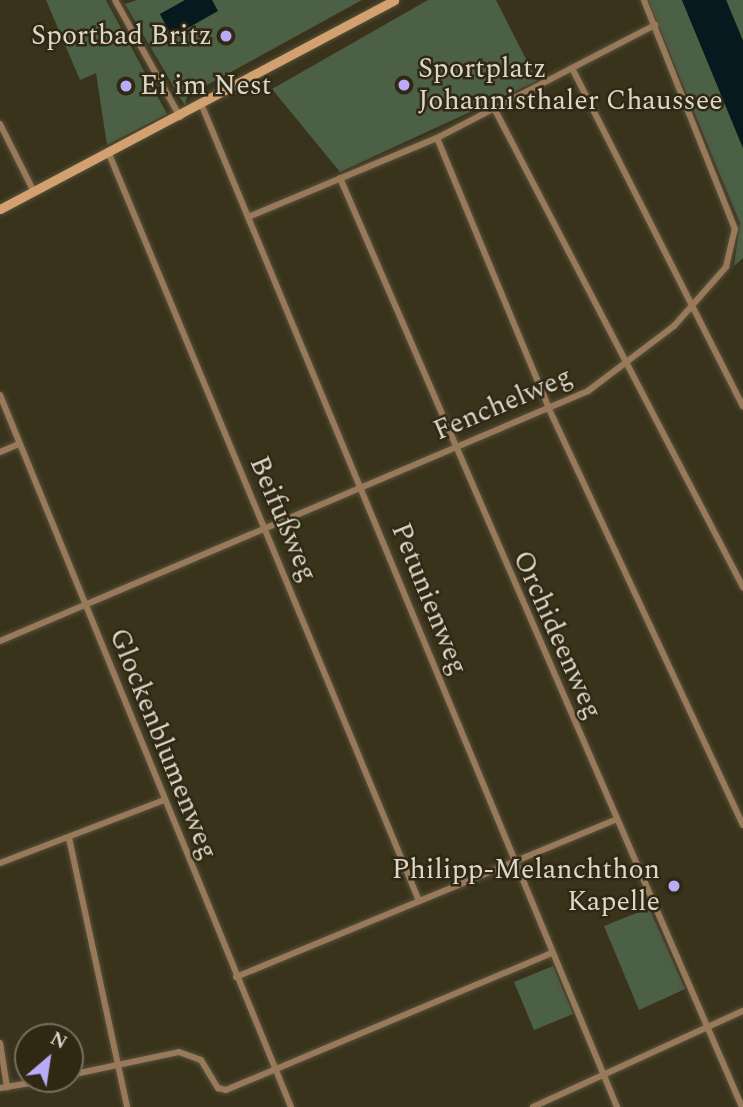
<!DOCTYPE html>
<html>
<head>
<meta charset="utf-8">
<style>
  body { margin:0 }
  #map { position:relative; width:743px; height:1107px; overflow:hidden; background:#3a331c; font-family:Spectral,serif }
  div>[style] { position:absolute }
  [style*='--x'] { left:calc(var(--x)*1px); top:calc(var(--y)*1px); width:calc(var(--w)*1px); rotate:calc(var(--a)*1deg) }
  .green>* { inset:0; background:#4c6045 }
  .water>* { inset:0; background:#06191e }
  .roads { filter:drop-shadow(0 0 2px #57513b) drop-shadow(0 0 2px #57513b) }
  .street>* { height:6px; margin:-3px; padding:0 3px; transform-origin:3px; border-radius:3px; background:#987a5b }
  .secondary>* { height:9px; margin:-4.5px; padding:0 4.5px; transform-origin:4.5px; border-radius:4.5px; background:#d2a16f }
  .dots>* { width:19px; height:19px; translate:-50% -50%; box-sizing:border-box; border:4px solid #302813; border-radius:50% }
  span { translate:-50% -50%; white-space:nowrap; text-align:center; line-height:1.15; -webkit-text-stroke:5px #302813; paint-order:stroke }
  .poi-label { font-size:28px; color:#dbd7c9 }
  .right { translate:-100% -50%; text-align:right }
  .left { translate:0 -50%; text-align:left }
  .street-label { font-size:28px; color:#dbd7c9 }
  .north { position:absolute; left:14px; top:1023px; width:70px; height:70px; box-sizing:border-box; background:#302813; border:2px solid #746e5c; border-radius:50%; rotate:29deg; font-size:19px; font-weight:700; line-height:28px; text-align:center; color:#dbd7c9 }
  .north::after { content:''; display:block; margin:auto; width:24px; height:32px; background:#b8abf7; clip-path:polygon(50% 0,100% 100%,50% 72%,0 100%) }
</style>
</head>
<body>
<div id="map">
  <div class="green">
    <i style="clip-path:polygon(46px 0,106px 0,167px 114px,107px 145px,96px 73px,80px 80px)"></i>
    <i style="clip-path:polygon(137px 0,362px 0,187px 96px,185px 106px,125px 4px)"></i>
    <i style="clip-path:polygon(428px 0,496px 0,537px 81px,340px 172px,272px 89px)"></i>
    <i style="clip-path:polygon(648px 0,682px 0,743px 148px,743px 258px,734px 266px,740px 223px)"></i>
    <i style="clip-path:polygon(726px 0,743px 0,743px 41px)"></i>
    <i style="clip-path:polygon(649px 908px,685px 989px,639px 1010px,604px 926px)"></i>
    <i style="clip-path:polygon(553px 966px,573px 1014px,534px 1030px,514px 982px)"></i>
  </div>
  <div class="water">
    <i style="clip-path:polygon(185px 0,212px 0,218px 11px,172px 37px,160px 14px)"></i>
    <i style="clip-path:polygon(682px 0,726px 0,743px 41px,743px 148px)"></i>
  </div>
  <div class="roads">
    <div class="street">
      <i style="--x:115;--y:0;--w:134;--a:60.9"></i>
      <i style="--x:572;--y:68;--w:379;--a:63.2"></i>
      <i style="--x:202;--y:106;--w:1084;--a:67.48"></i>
      <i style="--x:495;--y:110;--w:538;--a:62.53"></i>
      <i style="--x:0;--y:124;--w:76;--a:63.4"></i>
      <i style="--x:437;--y:138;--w:293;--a:67.5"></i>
      <i style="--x:549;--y:409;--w:459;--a:65"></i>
      <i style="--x:109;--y:154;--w:809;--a:67.46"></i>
      <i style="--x:340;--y:178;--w:1012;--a:66.6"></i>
      <i style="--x:248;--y:217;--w:205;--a:-22.7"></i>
      <i style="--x:437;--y:138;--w:246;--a:-27.4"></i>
      <i style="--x:0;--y:395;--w:769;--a:67.77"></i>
      <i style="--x:0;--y:452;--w:21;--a:-23"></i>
      <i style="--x:0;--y:641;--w:639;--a:-23.03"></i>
      <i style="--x:588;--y:391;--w:108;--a:-37.1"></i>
      <i style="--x:674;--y:326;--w:79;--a:-48.6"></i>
      <i style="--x:726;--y:267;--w:39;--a:-77"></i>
      <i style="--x:735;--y:229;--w:246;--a:-111.7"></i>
      <i style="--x:69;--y:838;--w:275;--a:77.8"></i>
      <i style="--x:0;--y:863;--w:176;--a:-21"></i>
      <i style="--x:236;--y:977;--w:410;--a:-22.5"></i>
      <i style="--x:0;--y:1043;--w:45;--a:81"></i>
      <i style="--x:70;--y:1075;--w:111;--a:-11.9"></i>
      <i style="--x:179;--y:1052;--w:23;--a:20"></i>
      <i style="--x:201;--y:1060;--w:33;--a:59"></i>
      <i style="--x:218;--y:1088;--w:8;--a:14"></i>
      <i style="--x:226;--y:1090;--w:354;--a:-22.8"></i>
      <i style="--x:0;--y:1088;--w:55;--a:-9.5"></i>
      <i style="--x:533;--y:1107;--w:231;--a:-24.6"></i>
    </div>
    <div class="secondary">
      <i style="--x:0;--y:209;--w:446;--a:-27.9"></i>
    </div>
  </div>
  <div class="dots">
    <i style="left:226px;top:36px;background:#b8abf7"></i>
    <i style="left:404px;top:85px;background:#b8abf7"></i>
    <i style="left:126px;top:86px;background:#b8abf7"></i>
    <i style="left:674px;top:886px;background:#b8abf7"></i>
  </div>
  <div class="poi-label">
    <span class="right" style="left:212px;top:36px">Sportbad Britz</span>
    <span class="left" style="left:418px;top:85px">Sportplatz<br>Johannisthaler Chaussee</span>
    <span class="left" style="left:140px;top:86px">Ei im Nest</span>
    <span class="right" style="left:660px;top:886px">Philipp-Melanchthon<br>Kapelle</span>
  </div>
  <div class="street-label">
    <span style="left:503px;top:404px;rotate:-23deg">Fenchelweg</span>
    <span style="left:283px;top:519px;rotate:67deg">Beifußweg</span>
    <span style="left:429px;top:599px;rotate:68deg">Petunienweg</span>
    <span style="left:557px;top:635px;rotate:66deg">Orchideenweg</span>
    <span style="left:163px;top:744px;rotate:68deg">Glockenblumenweg</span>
  </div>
  <div class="north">N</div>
</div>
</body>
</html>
